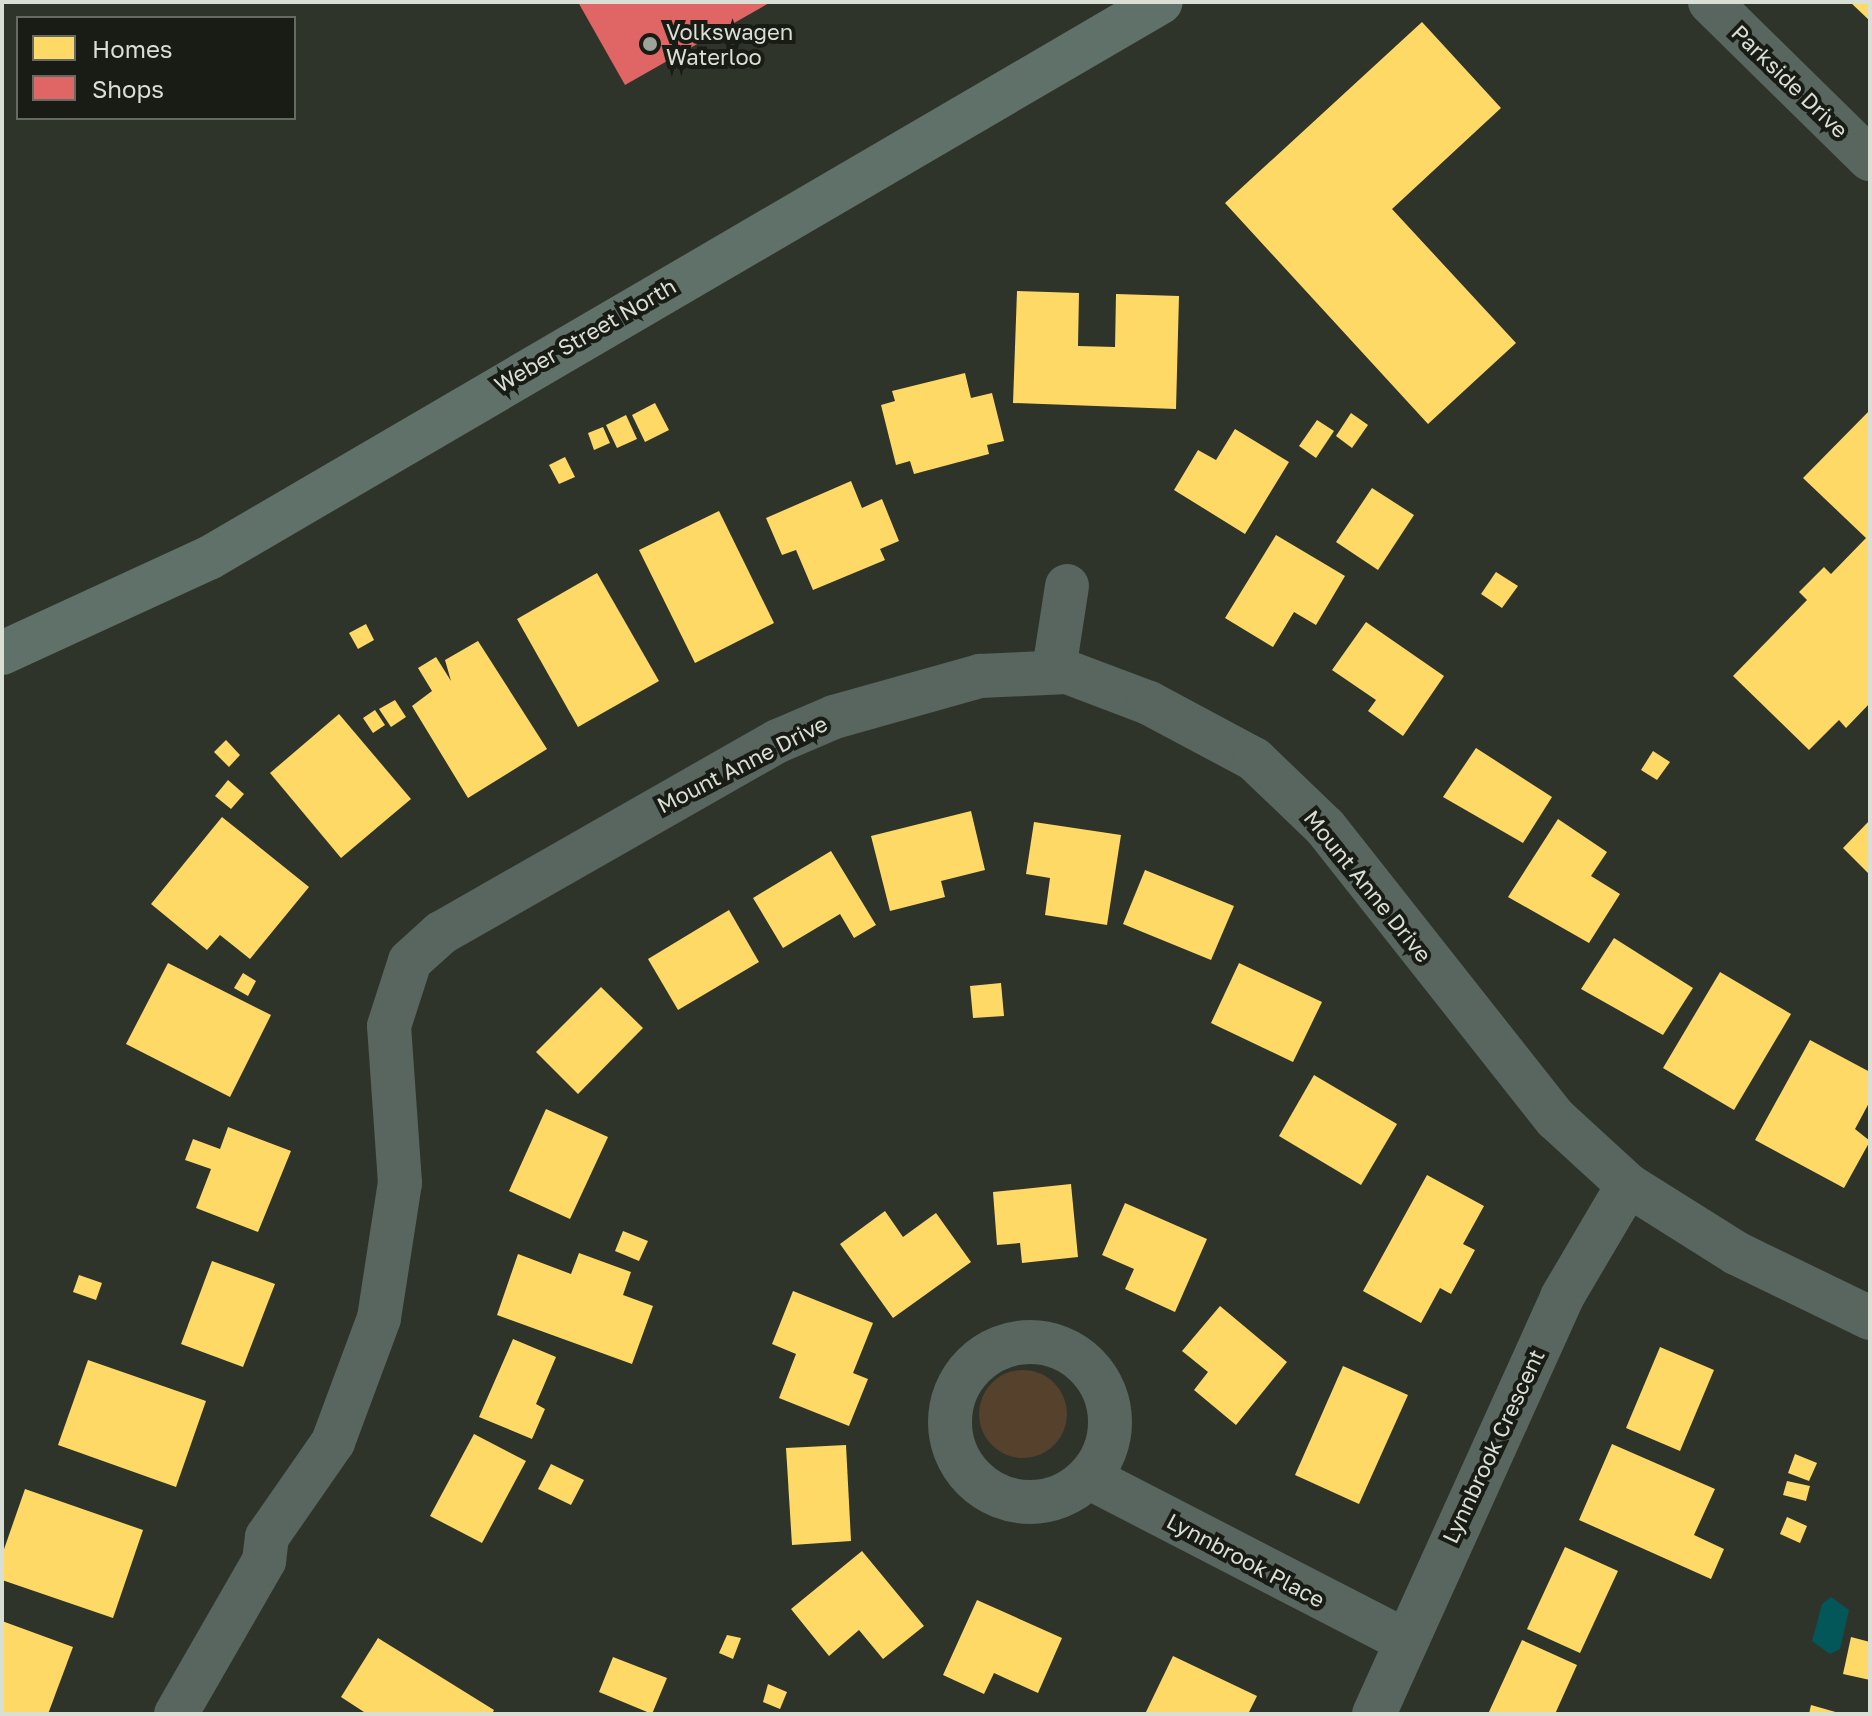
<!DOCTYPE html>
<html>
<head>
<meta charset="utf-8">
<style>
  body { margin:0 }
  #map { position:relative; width:1872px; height:1716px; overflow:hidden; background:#2f342a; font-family:"Golos Text",sans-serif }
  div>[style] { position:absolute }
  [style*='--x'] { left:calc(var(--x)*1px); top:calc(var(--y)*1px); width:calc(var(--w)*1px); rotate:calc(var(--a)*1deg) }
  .green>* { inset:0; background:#55412c }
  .round { border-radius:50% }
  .water>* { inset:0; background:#045759 }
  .homes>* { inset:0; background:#ffd966 }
  .shops>* { inset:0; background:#e06666 }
  .minor>* { height:44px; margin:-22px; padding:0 22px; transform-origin:22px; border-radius:22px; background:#58665f }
  .minor>.ring { margin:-22px; padding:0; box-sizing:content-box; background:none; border:44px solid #58665f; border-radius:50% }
  .tertiary>* { height:44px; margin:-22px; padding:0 22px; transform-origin:22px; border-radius:22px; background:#58665f }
  .secondary>* { height:44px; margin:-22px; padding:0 22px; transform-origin:22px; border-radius:22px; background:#5f7168 }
  .dots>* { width:22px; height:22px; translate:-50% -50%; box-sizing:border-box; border:4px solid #181c15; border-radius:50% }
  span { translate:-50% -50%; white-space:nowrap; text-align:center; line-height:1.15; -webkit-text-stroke:8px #181c15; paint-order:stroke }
  .poi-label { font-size:22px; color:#d9dfd5 }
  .left { translate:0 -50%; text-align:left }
  .street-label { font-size:22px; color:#d9dfd5 }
  .frame { position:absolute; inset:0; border:4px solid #d9dfd5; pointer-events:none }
  .legend { position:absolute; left:16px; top:16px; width:280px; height:104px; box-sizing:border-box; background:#181c15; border:2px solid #656a62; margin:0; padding:10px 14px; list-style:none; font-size:24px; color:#d9dfd5 }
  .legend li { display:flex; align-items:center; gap:16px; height:40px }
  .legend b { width:40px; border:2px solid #656a62 }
</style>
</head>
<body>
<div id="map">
  <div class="green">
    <i class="round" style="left:979px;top:1370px;width:88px;height:88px"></i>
  </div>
  <div class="water">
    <i style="clip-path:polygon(1831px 1597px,1849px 1610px,1840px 1649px,1830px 1654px,1812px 1641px,1822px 1604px)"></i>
  </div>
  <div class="homes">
    <i style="clip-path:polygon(1850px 2px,1870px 2px,1870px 21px)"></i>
    <i style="clip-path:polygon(1422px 22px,1501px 108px,1392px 209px,1516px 343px,1428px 424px,1225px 203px)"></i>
    <i style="clip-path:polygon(1017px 291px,1079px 293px,1078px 346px,1115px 347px,1116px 294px,1179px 296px,1176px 409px,1013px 403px)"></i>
    <i style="clip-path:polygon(965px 373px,971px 398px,992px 393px,1004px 441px,987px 445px,989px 454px,914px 474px,910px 461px,896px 465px,881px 405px,895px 401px,892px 391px)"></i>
    <i style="clip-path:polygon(655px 403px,669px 430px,645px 442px,632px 415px)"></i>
    <i style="clip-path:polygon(1870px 410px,1870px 703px,1846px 728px,1839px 720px,1809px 750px,1733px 676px,1807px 600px,1799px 592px,1824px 567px,1831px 574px,1866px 538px,1803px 478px)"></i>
    <i style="clip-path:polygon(1351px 413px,1368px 425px,1352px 448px,1336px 436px)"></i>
    <i style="clip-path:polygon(626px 415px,637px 439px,617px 448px,606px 425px)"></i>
    <i style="clip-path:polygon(1317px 420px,1334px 431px,1316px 458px,1299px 446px)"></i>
    <i style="clip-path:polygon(603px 427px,610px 443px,594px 450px,588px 433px)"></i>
    <i style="clip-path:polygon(1235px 429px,1289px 462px,1245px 534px,1174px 490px,1198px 450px,1216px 460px)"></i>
    <i style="clip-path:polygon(565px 457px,575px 477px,559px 484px,549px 465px)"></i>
    <i style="clip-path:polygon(851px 481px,862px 508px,882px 499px,899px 541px,880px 549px,885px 560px,813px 590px,796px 550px,782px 555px,766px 518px)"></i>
    <i style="clip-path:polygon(1372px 488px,1414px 515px,1378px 570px,1336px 542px)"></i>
    <i style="clip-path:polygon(719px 511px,774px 623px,695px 663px,639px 550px)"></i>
    <i style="clip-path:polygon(1276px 535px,1345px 576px,1316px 625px,1294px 612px,1273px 647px,1225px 618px)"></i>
    <i style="clip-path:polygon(1496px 572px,1518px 586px,1502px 608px,1481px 594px)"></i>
    <i style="clip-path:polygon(597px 573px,659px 681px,578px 727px,517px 619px)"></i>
    <i style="clip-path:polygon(1366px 622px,1444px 676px,1403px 736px,1368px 711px,1376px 700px,1332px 670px)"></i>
    <i style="clip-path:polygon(366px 624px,374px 640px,358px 649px,349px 633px)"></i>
    <i style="clip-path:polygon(478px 641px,547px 749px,468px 798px,412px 706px,432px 691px,418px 668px,436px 657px,451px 681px,445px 660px)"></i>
    <i style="clip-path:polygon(395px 700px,406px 717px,391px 727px,379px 709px)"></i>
    <i style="clip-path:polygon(375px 710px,385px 725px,373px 733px,363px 718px)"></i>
    <i style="clip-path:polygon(339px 714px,411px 799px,341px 858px,270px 773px)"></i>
    <i style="clip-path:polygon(226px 740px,240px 755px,229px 767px,214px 752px)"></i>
    <i style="clip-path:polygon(1476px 748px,1552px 797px,1523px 843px,1443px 797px)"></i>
    <i style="clip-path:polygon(1653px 751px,1670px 762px,1657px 780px,1641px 770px)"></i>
    <i style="clip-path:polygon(228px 780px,244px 794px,231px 809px,215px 796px)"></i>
    <i style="clip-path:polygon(971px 811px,985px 870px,941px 881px,945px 897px,890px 911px,871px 836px)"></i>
    <i style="clip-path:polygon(222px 817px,309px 887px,250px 959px,220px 935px,207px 950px,151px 904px)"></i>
    <i style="clip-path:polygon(1558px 819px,1607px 852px,1591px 876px,1620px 894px,1589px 943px,1508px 897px)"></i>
    <i style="clip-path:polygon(1870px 820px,1870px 875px,1843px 848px)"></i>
    <i style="clip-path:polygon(1034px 822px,1121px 835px,1107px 925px,1045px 915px,1050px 878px,1026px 874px)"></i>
    <i style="clip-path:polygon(831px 851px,876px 925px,854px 938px,840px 914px,783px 948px,753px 898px)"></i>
    <i style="clip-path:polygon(1145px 870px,1234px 906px,1211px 960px,1123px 924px)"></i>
    <i style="clip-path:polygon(729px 910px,759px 962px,678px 1010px,648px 959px)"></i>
    <i style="clip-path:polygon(1614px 938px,1693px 988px,1663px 1035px,1581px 989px)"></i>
    <i style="clip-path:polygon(168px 963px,271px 1015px,230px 1097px,126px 1044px)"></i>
    <i style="clip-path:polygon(1239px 963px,1322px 1002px,1293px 1062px,1211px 1023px)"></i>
    <i style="clip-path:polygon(1720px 972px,1791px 1014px,1734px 1110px,1663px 1068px)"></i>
    <i style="clip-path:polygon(243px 973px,256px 981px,248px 996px,234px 988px)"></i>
    <i style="clip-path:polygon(1001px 983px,1004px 1016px,973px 1018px,970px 986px)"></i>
    <i style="clip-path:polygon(601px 987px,643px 1028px,578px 1094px,536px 1052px)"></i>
    <i style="clip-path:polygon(1810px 1040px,1870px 1072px,1870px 1101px,1855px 1129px,1870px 1141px,1844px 1188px,1755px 1140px)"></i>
    <i style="clip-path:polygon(1314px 1075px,1397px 1124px,1361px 1185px,1279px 1136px)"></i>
    <i style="clip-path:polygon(546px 1109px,608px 1137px,570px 1219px,509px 1191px)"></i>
    <i style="clip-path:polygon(228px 1127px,291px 1151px,258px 1232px,196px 1208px,211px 1169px,185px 1160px,193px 1139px,220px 1149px)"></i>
    <i style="clip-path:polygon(1427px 1175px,1484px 1206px,1463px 1244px,1475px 1250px,1451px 1294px,1440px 1288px,1421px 1323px,1363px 1291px)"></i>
    <i style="clip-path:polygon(1071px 1184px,1078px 1257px,1022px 1263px,1020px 1243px,997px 1245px,993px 1192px)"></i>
    <i style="clip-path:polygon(1125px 1203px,1207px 1239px,1175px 1312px,1125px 1289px,1134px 1269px,1102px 1255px)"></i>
    <i style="clip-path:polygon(885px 1211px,903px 1237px,936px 1213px,971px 1262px,893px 1318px,840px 1244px)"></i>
    <i style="clip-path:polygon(623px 1231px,648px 1241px,639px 1261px,615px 1251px)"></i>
    <i style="clip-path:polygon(579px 1253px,631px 1272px,623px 1295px,653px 1306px,632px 1364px,497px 1315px,518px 1254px,571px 1274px)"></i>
    <i style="clip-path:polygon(212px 1261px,275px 1284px,243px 1367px,181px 1344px)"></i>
    <i style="clip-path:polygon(79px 1275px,102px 1283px,96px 1300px,73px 1292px)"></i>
    <i style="clip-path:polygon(793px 1291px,873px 1323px,853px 1373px,868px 1379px,849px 1426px,779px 1398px,796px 1354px,772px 1344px)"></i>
    <i style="clip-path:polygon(1220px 1306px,1287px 1362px,1236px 1425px,1194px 1390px,1208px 1372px,1182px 1351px)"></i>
    <i style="clip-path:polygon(513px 1339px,556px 1357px,536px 1404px,545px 1409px,532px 1439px,479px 1417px)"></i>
    <i style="clip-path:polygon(1660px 1347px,1714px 1370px,1680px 1451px,1626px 1428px)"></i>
    <i style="clip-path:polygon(88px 1360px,206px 1401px,176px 1487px,58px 1445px)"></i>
    <i style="clip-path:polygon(1343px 1366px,1408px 1395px,1359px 1504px,1295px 1475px)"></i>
    <i style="clip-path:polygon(474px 1434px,526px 1461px,482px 1543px,430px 1516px)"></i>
    <i style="clip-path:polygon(1612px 1444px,1715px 1489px,1694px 1535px,1724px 1549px,1711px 1579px,1579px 1520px)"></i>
    <i style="clip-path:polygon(846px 1445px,851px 1541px,792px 1545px,786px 1448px)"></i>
    <i style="clip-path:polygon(1795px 1454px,1817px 1463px,1809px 1481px,1788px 1473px)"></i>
    <i style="clip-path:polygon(551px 1464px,584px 1480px,571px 1505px,538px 1489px)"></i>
    <i style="clip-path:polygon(1787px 1481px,1810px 1486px,1806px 1501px,1783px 1495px)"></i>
    <i style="clip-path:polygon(25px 1489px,143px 1530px,113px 1618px,2px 1580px,2px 1555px)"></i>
    <i style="clip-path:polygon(1787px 1517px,1807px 1526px,1800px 1543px,1780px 1534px)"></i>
    <i style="clip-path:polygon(1565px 1547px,1618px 1571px,1580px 1653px,1527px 1629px)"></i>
    <i style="clip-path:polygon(862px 1551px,924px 1626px,883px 1659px,859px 1630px,829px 1656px,791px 1609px)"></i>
    <i style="clip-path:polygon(977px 1600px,1062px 1638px,1038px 1693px,994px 1673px,984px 1694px,943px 1675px)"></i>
    <i style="clip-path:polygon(2px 1621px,73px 1647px,48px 1714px,2px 1714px)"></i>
    <i style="clip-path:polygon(727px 1635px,741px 1638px,733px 1659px,719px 1653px)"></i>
    <i style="clip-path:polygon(1851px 1637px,1870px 1642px,1870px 1680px,1843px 1674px)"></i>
    <i style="clip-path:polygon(378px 1638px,494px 1710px,492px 1714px,367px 1714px,341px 1697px)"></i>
    <i style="clip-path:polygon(1522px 1640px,1577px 1665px,1555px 1714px,1488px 1714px)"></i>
    <i style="clip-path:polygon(1173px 1656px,1257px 1696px,1248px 1714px,1145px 1714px)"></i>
    <i style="clip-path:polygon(613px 1657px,667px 1678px,652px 1714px,599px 1692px)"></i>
    <i style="clip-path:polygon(768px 1684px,787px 1692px,780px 1709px,763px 1702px)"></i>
    <i style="clip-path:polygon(1811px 1705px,1839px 1713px,1839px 1714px,1809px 1714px)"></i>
  </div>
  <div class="shops">
    <i style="clip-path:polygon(578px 2px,771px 2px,625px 85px)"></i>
  </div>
  <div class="minor">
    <i style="--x:1054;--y:670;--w:85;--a:-81.2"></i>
    <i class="ring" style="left:950px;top:1342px;width:116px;height:116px"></i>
    <i style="--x:1090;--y:1478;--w:353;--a:27.3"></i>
    <i style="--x:176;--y:1714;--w:177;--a:-60.1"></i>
    <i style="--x:264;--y:1561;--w:24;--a:-83"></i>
    <i style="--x:267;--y:1537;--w:116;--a:-55.2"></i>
    <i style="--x:333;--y:1442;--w:132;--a:-69.6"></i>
    <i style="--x:379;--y:1318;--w:137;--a:-81.2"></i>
    <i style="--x:400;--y:1183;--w:157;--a:-94"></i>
    <i style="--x:389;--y:1026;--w:68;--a:-72.1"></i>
    <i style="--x:410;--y:961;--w:42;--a:-42.1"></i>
    <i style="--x:441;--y:933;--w:388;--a:-29.7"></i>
    <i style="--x:778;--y:741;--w:61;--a:-23.2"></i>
    <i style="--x:834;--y:717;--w:152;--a:-15.7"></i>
    <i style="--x:980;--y:676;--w:87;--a:-2.6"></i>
    <i style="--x:1067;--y:672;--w:88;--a:20.7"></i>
    <i style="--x:1149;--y:703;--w:119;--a:28.1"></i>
    <i style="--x:1254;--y:759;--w:98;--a:43.8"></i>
    <i style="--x:1325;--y:827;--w:372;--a:51.7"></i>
    <i style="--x:1556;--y:1119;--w:98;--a:42.5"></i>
    <i style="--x:1628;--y:1185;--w:128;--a:32.2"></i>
    <i style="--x:1736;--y:1253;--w:149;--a:25.9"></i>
    <i style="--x:1374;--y:1714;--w:457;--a:-65.7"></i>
    <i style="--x:1562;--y:1297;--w:130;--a:-59.5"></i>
  </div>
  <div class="tertiary">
    <i style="--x:1710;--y:2;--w:224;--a:44.5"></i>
  </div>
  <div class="secondary">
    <i style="--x:2;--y:653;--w:228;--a:-24.7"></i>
    <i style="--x:209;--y:558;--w:1102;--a:-30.29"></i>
  </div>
  <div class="dots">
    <i style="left:650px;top:44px;background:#9ea399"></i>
  </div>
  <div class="poi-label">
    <span class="left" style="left:666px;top:44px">Volkswagen<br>Waterloo</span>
  </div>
  <div class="street-label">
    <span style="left:1790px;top:81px;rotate:44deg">Parkside Drive</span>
    <span style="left:585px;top:335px;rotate:-30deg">Weber Street North</span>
    <span style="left:742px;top:764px;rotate:-27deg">Mount Anne Drive</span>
    <span style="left:1368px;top:886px;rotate:51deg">Mount Anne Drive</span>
    <span style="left:1493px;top:1446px;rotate:-65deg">Lynnbrook Crescent</span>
    <span style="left:1246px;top:1560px;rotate:28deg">Lynnbrook Place</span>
  </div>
  <div class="frame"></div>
  <ul class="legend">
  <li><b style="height:22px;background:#ffd966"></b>Homes</li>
  <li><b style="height:22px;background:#e06666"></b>Shops</li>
  </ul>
</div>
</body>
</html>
